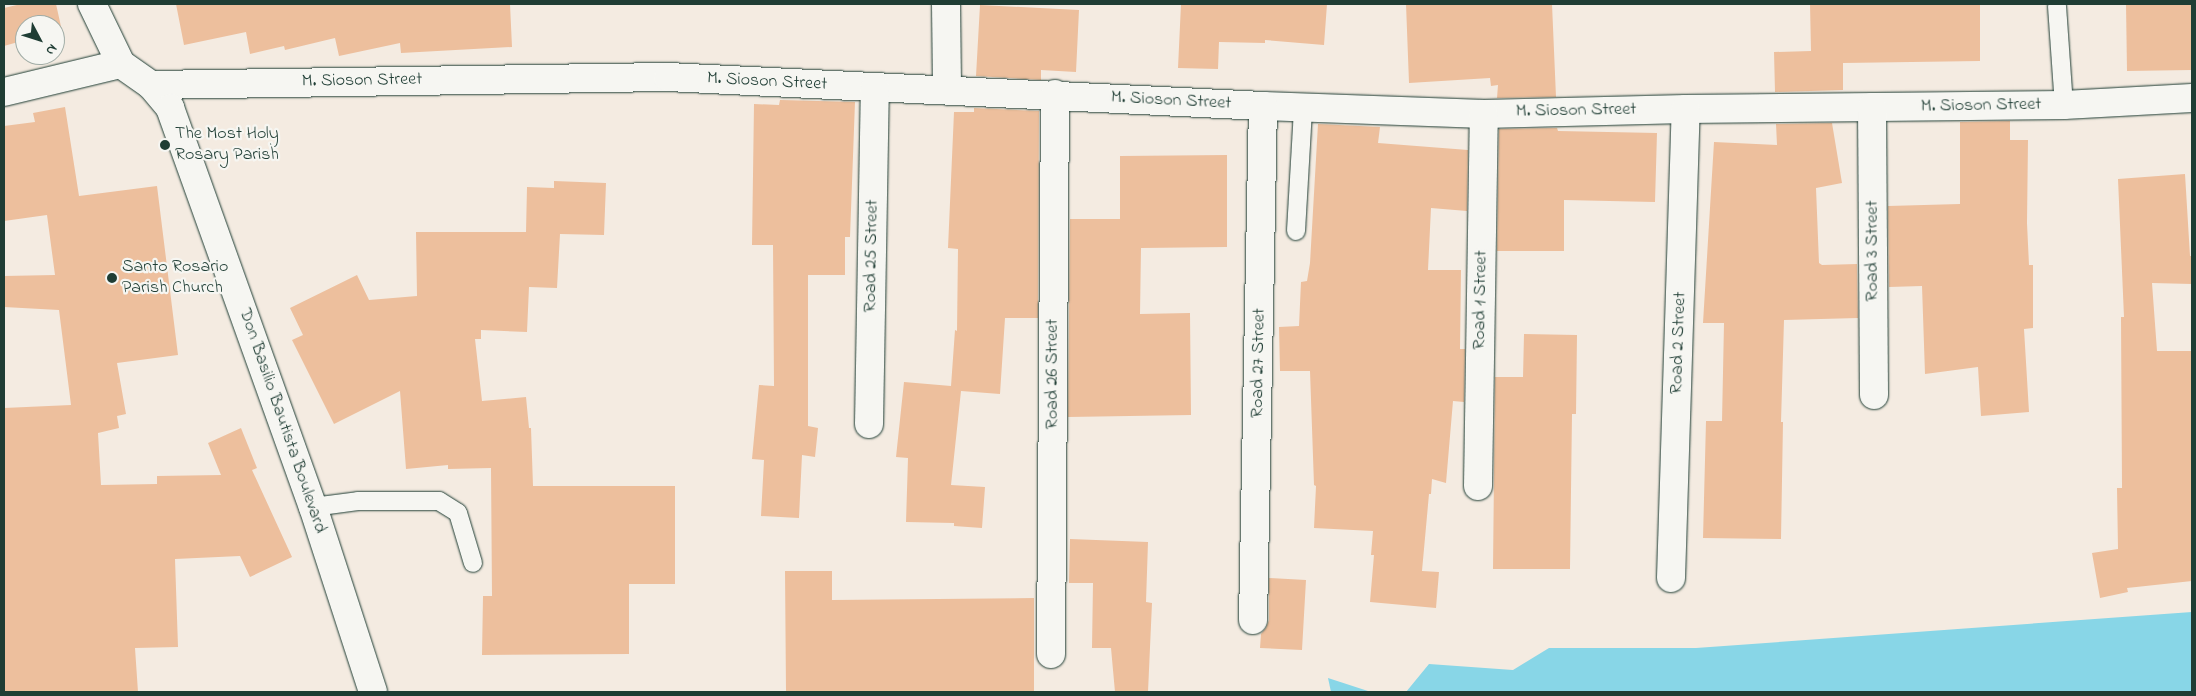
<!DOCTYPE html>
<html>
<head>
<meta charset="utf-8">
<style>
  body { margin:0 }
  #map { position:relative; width:2196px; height:696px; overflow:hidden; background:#f4ebe1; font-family:"Indie Flower",sans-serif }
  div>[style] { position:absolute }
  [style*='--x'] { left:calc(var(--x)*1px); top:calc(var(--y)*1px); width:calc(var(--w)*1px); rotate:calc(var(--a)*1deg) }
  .water>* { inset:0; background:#88d6e7 }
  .building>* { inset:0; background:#edbf9d }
  .roads { filter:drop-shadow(0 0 1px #1f3d34) drop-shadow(0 0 1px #1f3d34) }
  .lane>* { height:18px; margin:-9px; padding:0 9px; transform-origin:9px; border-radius:9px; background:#f6f6f2 }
  .street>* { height:28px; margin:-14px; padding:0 14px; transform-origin:14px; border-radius:14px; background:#f6f6f2 }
  .secondary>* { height:28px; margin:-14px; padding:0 14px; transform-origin:14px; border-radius:14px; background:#f6f6f2 }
  .dots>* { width:14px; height:14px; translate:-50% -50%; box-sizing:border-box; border:2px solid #f6f6f2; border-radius:50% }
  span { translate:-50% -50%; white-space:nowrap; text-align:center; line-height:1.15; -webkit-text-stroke:4.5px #f6f6f2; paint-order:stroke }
  .street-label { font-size:18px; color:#1f3d34 }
  .poi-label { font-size:18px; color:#1f3d34 }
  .left { translate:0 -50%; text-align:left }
  .frame { position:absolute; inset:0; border:5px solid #1f3d34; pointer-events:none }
  .north { position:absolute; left:15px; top:15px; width:50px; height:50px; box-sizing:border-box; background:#f6f6f2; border:1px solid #a0aca6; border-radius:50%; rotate:130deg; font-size:14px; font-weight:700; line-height:20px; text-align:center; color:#1f3d34 }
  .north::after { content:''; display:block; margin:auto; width:18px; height:22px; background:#1f3d34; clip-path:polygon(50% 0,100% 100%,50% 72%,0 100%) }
</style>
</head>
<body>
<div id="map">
  <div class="water">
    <i style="clip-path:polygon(2192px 612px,2192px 692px,1406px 692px,1429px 664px,1513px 670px,1549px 648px,1696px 648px)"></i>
    <i style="clip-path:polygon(1328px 678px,1371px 692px,1331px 692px)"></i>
  </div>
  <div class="building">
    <i style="clip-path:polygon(21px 4px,56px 4px,62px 31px,55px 33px,55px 25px,25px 25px,25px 40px,4px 46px,4px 8px)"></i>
    <i style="clip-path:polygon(176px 4px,510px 4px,512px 47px,401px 53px,400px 43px,339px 56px,335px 38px,285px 50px,284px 46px,250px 54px,246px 32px,184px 45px)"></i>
    <i style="clip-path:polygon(1181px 4px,1327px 4px,1324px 45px,1265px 40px,1265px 43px,1219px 42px,1218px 69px,1178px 68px)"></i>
    <i style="clip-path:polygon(1406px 4px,1552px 4px,1556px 97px,1497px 98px,1498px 85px,1491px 86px,1490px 78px,1409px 83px)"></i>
    <i style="clip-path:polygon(1810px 4px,1980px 4px,1980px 61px,1843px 63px,1843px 90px,1775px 92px,1774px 52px,1811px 51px)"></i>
    <i style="clip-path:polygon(2126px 4px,2192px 4px,2192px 70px,2127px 71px)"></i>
    <i style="clip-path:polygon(980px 5px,1079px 10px,1076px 72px,1041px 70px,1041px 80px,976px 76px)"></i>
    <i style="clip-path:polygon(780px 100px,855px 102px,850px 237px,845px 237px,845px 275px,808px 275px,808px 426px,818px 428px,815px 457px,802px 455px,799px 518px,761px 516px,764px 460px,752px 459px,759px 385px,774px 386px,773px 245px,752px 245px,754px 104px,779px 105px)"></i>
    <i style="clip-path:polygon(65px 107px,79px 196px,157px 186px,178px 355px,117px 363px,126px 414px,117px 416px,119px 428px,98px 433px,101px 485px,157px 484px,157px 476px,221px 475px,208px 443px,241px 428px,257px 468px,252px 470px,292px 557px,250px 577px,240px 556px,175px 559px,178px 647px,135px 648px,138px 692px,4px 692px,4px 408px,71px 405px,59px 310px,4px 307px,4px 276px,55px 275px,47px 215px,4px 221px,4px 126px,35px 122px,33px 113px)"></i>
    <i style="clip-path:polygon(974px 108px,1039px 111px,1038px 318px,1005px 318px,1000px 394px,961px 391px,951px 485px,985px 487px,982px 528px,954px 526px,954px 523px,906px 522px,908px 458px,896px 457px,904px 382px,951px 386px,955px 330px,957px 331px,958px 249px,948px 248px,954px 112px,974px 112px)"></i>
    <i style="clip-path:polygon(2010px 121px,2010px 140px,2028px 140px,2027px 223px,2029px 265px,2033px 265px,2033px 328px,2024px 329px,2029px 412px,1981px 416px,1978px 367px,1925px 374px,1922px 286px,1889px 287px,1888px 206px,1960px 204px,1960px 122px)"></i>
    <i style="clip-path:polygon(1832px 123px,1842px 183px,1816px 188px,1819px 263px,1822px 265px,1857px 264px,1858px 318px,1784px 320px,1781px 422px,1783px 422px,1781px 539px,1703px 538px,1706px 421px,1722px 421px,1724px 323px,1703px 323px,1714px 142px,1777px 145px,1776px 124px)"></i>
    <i style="clip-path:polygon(1318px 124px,1380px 127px,1378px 143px,1468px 150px,1467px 211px,1431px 208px,1428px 270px,1461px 270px,1460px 349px,1465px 349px,1464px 402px,1453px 401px,1446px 483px,1432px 479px,1431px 494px,1429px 494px,1422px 571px,1439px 572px,1436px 608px,1370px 602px,1374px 555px,1371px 555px,1373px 531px,1314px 528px,1316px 486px,1314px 485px,1310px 371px,1280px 371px,1279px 327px,1299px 326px,1301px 282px,1307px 281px,1310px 263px)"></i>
    <i style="clip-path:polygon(1557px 128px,1558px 131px,1657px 133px,1655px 202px,1564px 200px,1564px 251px,1497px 251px,1499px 129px)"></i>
    <i style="clip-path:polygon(1227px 155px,1227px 247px,1141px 248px,1140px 314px,1190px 313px,1191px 415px,1068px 417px,1070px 219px,1120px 219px,1120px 156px)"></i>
    <i style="clip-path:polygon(2185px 174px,2190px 256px,2192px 256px,2192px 284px,2152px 283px,2157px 351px,2192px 351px,2192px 581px,2127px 588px,2128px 592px,2100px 598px,2092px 553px,2118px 549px,2117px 488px,2122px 488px,2121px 317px,2124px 317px,2118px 179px)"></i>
    <i style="clip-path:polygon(554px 181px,606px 183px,604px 235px,560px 234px,557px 288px,529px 287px,527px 332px,481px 330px,481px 339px,475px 339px,482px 401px,526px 397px,529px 428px,531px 428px,533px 486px,675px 486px,675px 584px,629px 584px,629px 654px,482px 655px,483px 596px,492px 596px,491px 468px,448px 469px,448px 465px,406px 469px,400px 391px,334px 424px,292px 340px,303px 335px,290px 308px,357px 275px,369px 300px,417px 296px,416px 232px,526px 232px,527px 187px,554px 188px)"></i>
    <i style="clip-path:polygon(1524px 334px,1577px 335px,1576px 414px,1572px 414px,1570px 569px,1493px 569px,1495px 377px,1523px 377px)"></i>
    <i style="clip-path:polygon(1070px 539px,1148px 542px,1146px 602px,1152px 603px,1148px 692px,1115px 692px,1111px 648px,1092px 648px,1093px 583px,1069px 583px)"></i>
    <i style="clip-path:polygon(785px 571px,832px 571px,832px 600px,1034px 598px,1034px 692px,786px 692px)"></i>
    <i style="clip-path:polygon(1269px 578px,1306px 580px,1302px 650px,1260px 648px,1261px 634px,1266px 628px,1269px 620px)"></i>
  </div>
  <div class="roads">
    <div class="lane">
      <i style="--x:2057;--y:6;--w:99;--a:86"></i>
      <i style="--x:1296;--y:231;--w:123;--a:-86.7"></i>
      <i style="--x:313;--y:507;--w:45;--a:-7.6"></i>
      <i style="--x:358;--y:501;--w:81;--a:0"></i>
      <i style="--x:439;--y:501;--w:22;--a:32"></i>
      <i style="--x:458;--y:513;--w:52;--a:73.3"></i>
    </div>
    <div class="street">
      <i style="--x:946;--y:4;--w:86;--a:89.3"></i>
      <i style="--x:151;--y:85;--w:517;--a:-0.89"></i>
      <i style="--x:668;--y:77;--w:596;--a:2.79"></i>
      <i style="--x:1263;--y:106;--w:221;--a:2.1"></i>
      <i style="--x:1484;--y:114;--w:202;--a:-1.4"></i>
      <i style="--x:1686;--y:109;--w:378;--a:-0.6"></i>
      <i style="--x:2064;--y:105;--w:128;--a:-3.1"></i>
      <i style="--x:1872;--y:107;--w:288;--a:89.6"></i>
      <i style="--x:869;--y:424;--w:336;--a:-89"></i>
      <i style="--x:1478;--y:486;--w:372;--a:-89.1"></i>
      <i style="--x:1671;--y:578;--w:469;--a:-88.2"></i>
      <i style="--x:1253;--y:620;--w:514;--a:-88.89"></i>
      <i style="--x:1051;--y:654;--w:560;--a:-89.59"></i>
    </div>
    <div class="secondary">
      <i style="--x:92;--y:4;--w:67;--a:64.2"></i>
      <i style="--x:121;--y:64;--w:37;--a:35"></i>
      <i style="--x:151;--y:85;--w:30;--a:50"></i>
      <i style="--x:170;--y:108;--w:424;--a:70.3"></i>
      <i style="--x:313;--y:507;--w:194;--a:72"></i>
      <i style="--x:4;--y:92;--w:120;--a:-13.5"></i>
    </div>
  </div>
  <div class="dots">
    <i style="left:165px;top:145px;background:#1f3d34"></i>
    <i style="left:112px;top:278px;background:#1f3d34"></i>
  </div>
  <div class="street-label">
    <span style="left:362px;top:81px;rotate:-1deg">M. Sioson Street</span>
    <span style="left:767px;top:82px;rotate:3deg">M. Sioson Street</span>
    <span style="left:1171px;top:101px;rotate:3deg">M. Sioson Street</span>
    <span style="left:1981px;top:106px;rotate:-1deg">M. Sioson Street</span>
    <span style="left:1576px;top:111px;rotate:-1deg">M. Sioson Street</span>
    <span style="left:1873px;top:251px;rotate:-90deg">Road 3 Street</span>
    <span style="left:872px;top:256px;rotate:-89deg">Road 25 Street</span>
    <span style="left:1481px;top:300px;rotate:-89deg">Road 1 Street</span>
    <span style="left:1679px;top:343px;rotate:-88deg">Road 2 Street</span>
    <span style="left:1259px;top:363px;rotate:-89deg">Road 27 Street</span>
    <span style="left:1053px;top:374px;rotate:-90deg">Road 26 Street</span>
    <span style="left:282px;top:421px;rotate:71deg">Don Basilio Bautista Boulevard</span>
  </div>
  <div class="poi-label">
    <span class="left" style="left:175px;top:145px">The Most Holy<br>Rosary Parish</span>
    <span class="left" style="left:122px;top:278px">Santo Rosario<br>Parish Church</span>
  </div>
  <div class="frame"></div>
  <div class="north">N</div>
</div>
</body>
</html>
